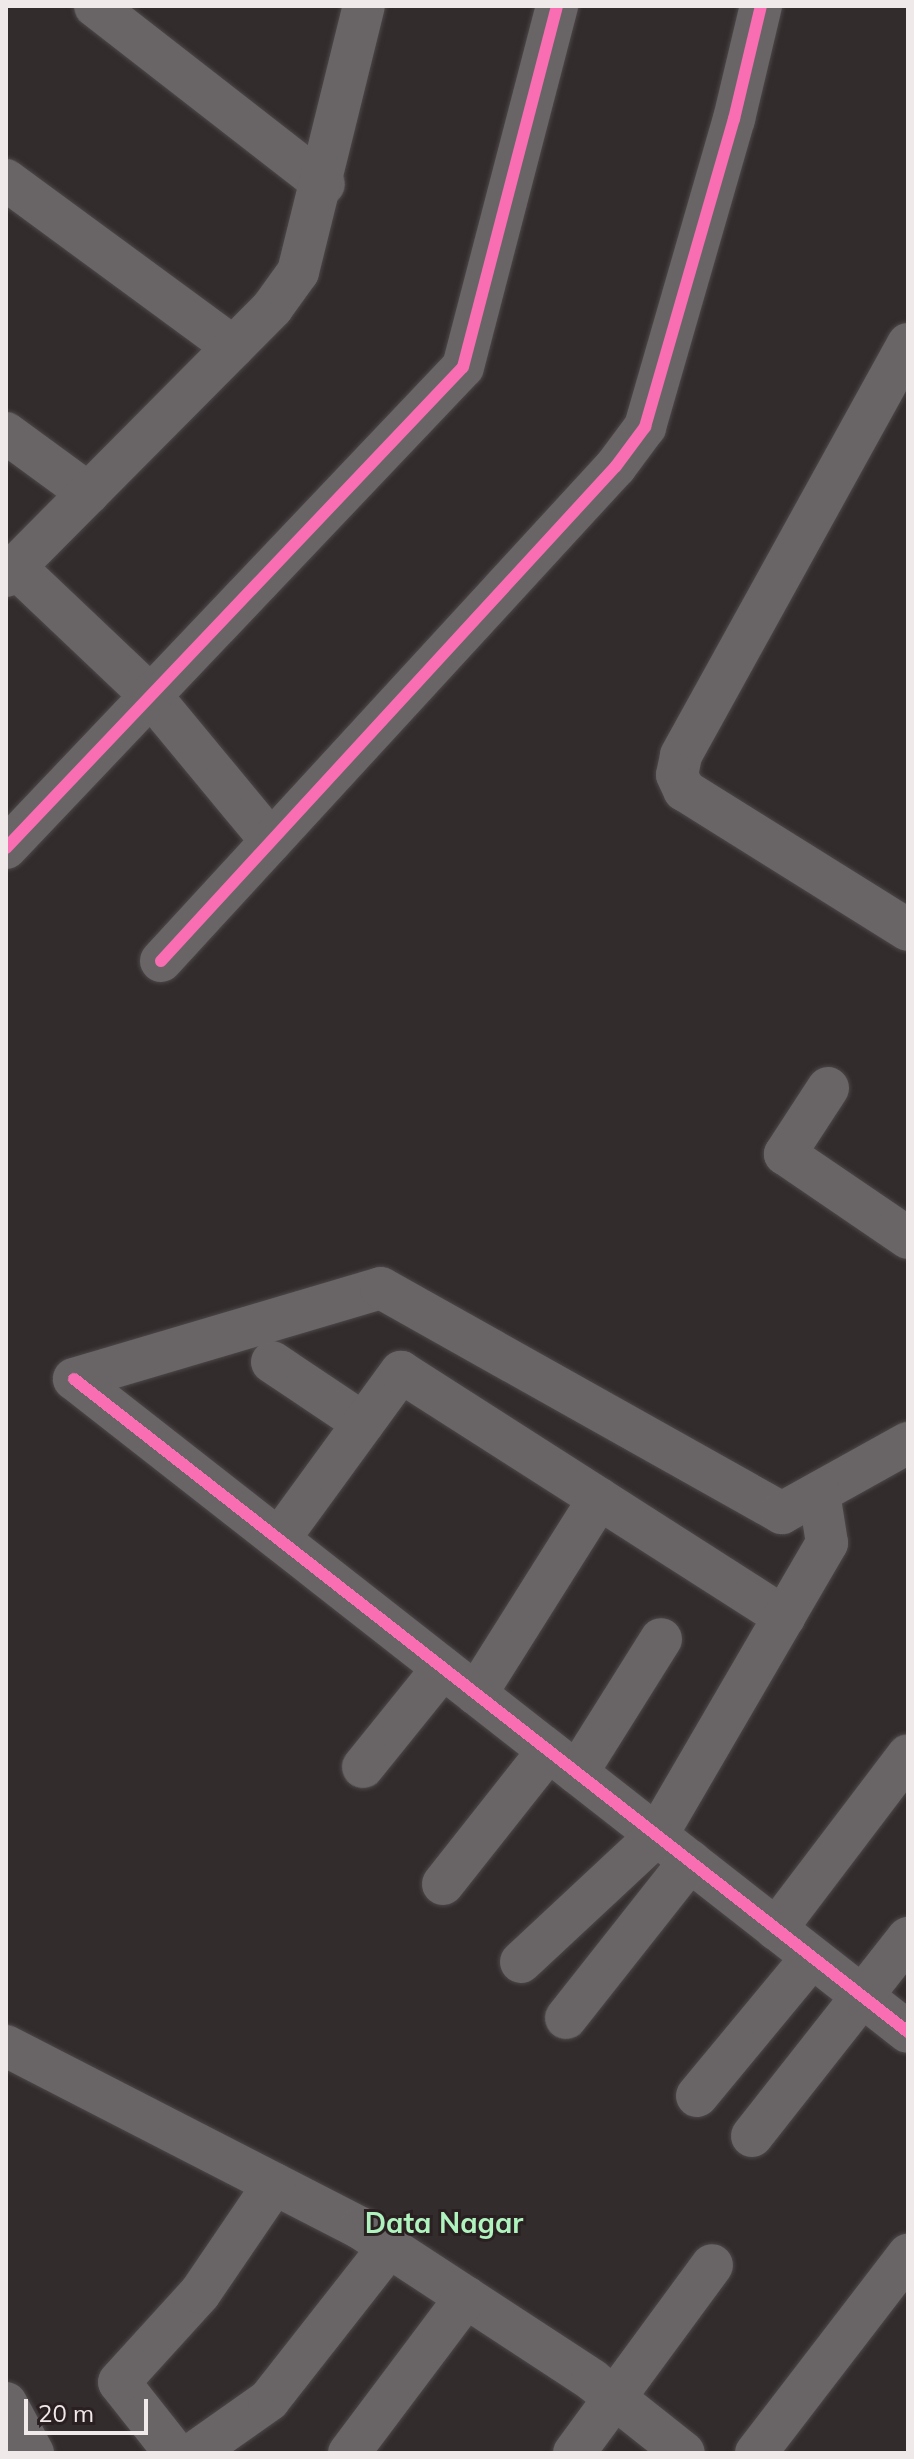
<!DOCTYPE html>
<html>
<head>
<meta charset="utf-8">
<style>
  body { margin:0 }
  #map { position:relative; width:914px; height:2459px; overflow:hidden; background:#322c2d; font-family:Mulish,sans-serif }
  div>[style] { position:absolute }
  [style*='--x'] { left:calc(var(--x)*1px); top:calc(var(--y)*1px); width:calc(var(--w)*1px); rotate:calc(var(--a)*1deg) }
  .roads { filter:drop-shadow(0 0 2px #4d4748) drop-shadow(0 0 2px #4d4748) }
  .minor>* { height:42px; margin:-21px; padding:0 21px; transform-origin:21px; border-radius:21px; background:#696566 }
  .cycleway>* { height:12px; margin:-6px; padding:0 6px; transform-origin:6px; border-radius:6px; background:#f96db3 }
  span { translate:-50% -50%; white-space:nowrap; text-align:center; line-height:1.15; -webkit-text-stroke:6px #2a2022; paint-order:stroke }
  .district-label { font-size:28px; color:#aff4bf; font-weight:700 }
  .frame { position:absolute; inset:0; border:8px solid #f0e9ea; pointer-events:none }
  .scale { position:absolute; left:24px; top:2399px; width:124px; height:36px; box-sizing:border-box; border:4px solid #f0e9ea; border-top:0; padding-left:10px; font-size:24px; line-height:28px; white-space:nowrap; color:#f0e9ea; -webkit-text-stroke:6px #2a2022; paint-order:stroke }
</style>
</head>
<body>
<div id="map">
  <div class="roads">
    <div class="minor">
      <i style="--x:95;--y:6;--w:290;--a:37.9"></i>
      <i style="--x:6;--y:180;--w:282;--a:36.3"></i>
      <i style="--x:908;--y:344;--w:470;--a:118.9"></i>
      <i style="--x:681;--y:756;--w:19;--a:102"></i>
      <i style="--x:677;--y:775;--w:17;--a:65"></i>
      <i style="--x:684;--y:790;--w:264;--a:32"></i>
      <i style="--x:6;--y:433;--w:102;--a:36.2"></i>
      <i style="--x:15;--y:567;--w:189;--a:43.5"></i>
      <i style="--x:152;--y:697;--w:187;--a:50.4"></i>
      <i style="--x:6;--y:576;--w:378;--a:-45.2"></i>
      <i style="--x:272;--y:308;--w:44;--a:-54.2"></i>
      <i style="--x:298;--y:272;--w:274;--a:-76.1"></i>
      <i style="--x:6;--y:848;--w:663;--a:-46.47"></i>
      <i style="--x:463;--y:367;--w:373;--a:-75.4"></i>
      <i style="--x:161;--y:961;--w:672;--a:-47.41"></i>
      <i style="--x:616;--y:466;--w:49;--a:-53.4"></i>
      <i style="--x:645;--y:427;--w:321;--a:-73.9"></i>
      <i style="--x:734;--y:119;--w:116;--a:-76.6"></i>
      <i style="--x:828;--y:1088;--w:79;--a:123.1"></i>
      <i style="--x:785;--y:1154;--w:149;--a:34.3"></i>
      <i style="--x:272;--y:1362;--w:110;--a:33.8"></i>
      <i style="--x:74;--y:1379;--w:1059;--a:38.06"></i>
      <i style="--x:74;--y:1379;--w:320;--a:-16.5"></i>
      <i style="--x:381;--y:1288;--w:460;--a:29.3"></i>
      <i style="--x:782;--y:1513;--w:144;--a:-29.1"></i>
      <i style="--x:279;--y:1539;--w:207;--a:-53.9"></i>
      <i style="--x:401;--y:1372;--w:455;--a:32.6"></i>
      <i style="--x:476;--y:1694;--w:231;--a:-57.8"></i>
      <i style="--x:363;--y:1767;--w:127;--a:-51.1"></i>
      <i style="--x:577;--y:1773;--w:158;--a:-57.9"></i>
      <i style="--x:443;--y:1884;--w:169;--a:-51.7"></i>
      <i style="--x:776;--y:1929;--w:218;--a:-52.8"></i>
      <i style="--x:521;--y:1962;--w:186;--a:-43"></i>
      <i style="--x:657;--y:1835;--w:338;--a:-59.8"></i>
      <i style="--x:827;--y:1543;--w:51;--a:-99.1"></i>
      <i style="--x:566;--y:2018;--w:200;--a:-51.7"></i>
      <i style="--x:6;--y:2046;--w:398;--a:27.2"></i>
      <i style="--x:360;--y:2228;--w:277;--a:33.2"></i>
      <i style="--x:592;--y:2380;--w:117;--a:38.4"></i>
      <i style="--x:697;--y:2096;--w:180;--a:-50.4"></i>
      <i style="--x:752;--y:2136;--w:252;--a:-51.8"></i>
      <i style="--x:6;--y:2403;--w:57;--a:61.6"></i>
      <i style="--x:175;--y:2453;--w:90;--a:-128.3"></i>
      <i style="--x:119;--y:2382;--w:120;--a:-47.7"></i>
      <i style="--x:200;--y:2293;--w:132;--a:-55.8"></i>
      <i style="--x:194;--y:2453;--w:92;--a:-35.2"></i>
      <i style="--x:269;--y:2400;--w:194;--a:-51.9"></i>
      <i style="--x:349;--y:2453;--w:195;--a:-53.1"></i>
      <i style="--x:574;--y:2453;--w:233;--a:-53.7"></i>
      <i style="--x:756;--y:2453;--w:250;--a:-52.5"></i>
    </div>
  </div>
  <div class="cycleway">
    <i style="--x:6;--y:848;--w:663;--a:-46.47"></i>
    <i style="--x:463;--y:367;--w:373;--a:-75.4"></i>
    <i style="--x:161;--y:961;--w:672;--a:-47.41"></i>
    <i style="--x:616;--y:466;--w:49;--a:-53.4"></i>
    <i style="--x:645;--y:427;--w:321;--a:-73.9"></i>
    <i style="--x:734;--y:119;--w:116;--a:-76.6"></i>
    <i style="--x:74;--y:1379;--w:1059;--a:38.06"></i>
  </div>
  <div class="district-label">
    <span style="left:444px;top:2223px">Data Nagar</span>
  </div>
  <div class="frame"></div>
  <div class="scale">20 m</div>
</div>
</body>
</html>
